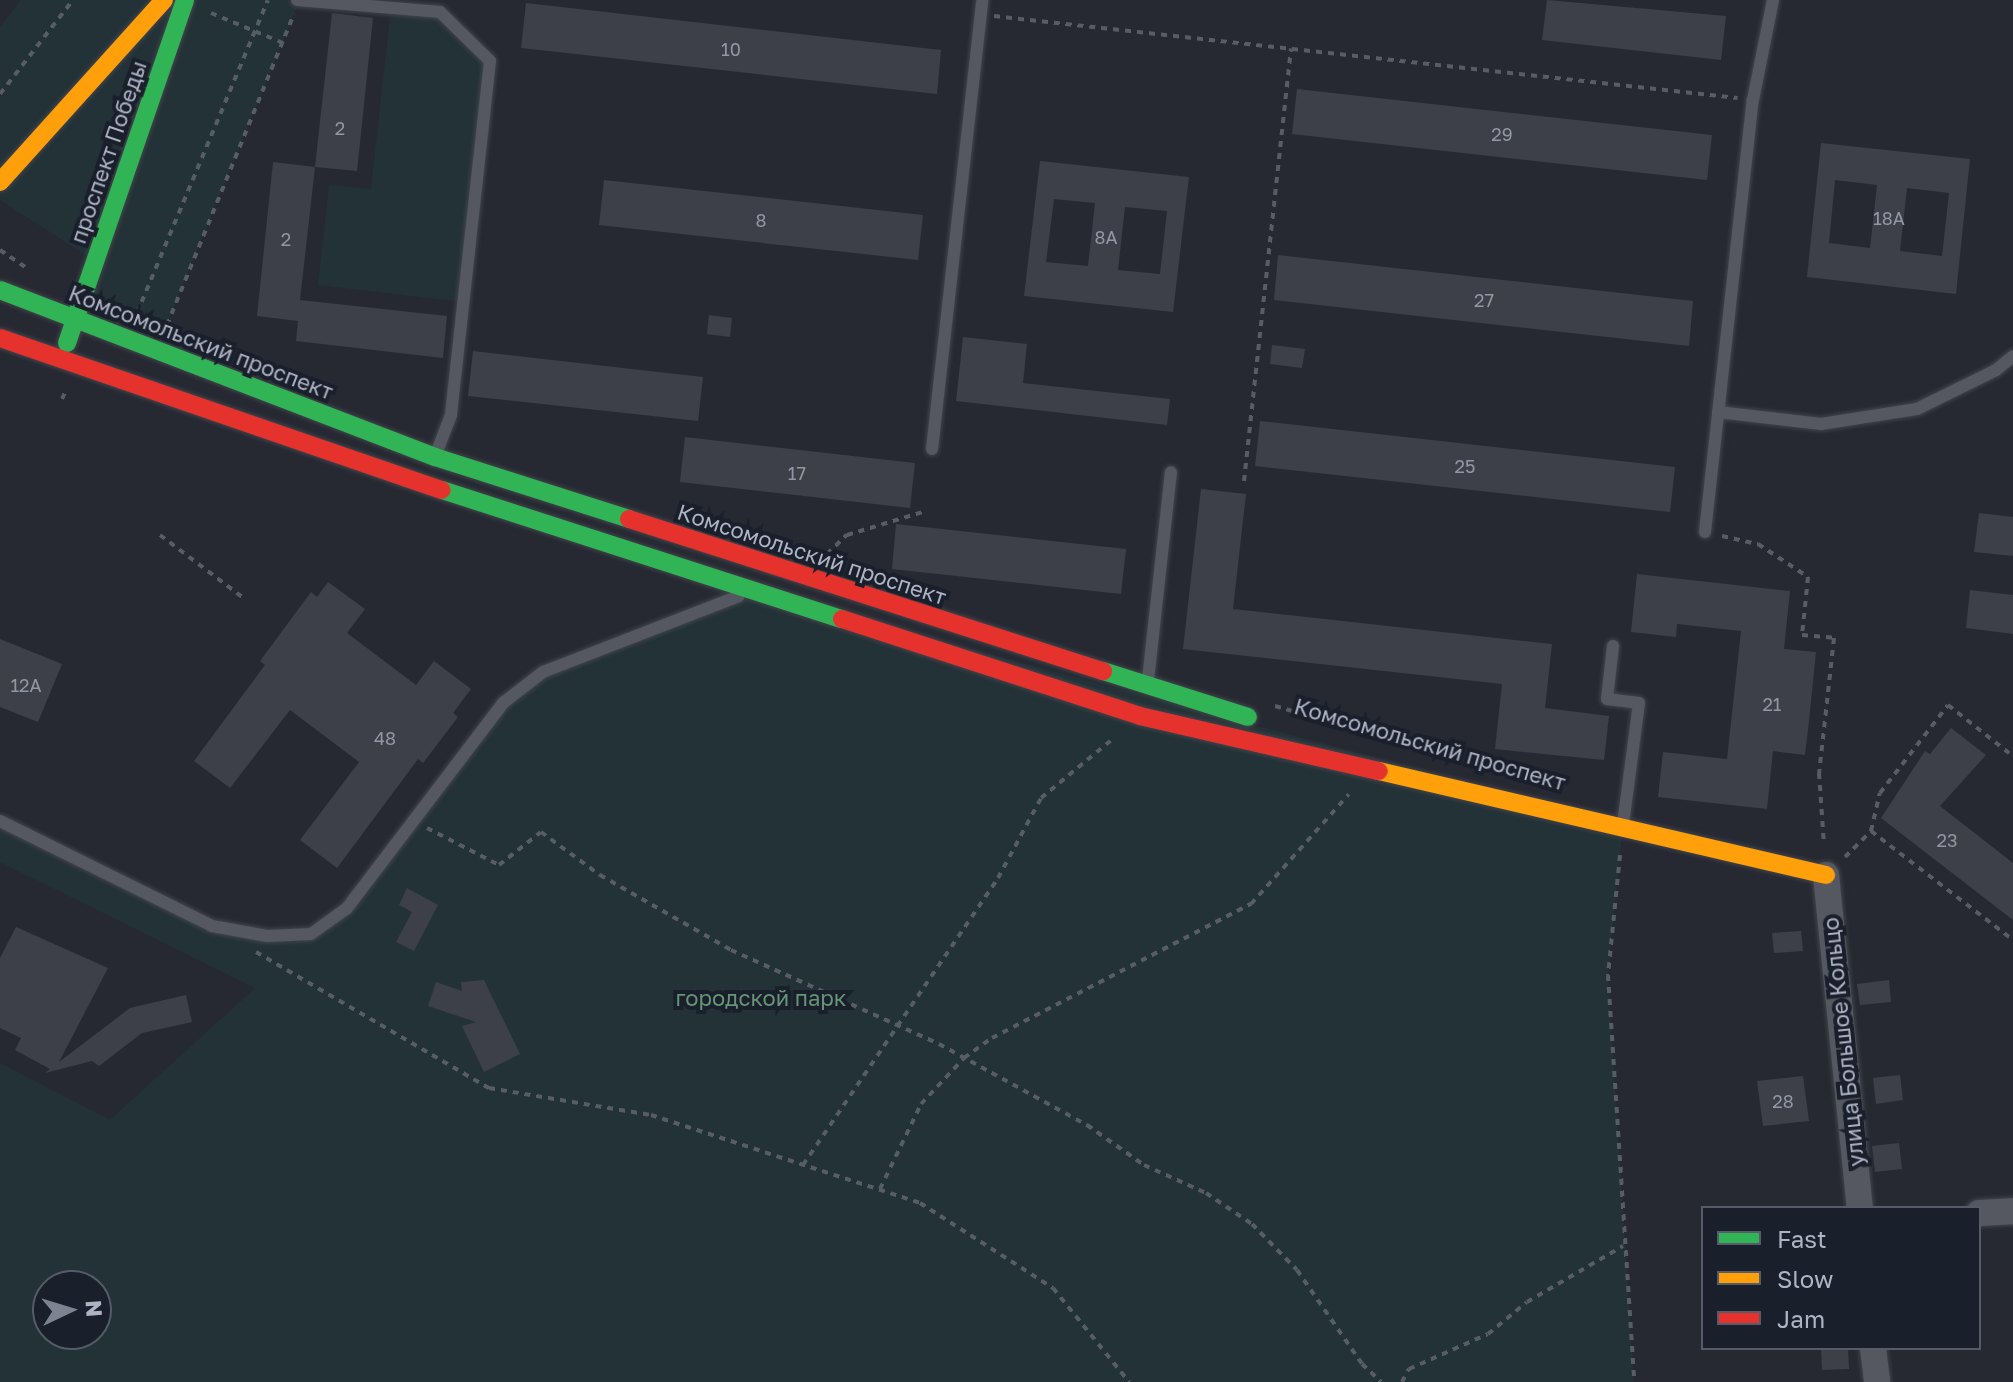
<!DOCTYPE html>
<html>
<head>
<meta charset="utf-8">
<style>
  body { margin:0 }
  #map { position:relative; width:2013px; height:1382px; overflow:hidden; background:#262932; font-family:"Golos Text",sans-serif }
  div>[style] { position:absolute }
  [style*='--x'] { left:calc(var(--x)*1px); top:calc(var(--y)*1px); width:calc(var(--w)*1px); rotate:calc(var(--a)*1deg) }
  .green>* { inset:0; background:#233237 }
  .building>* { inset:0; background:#3d4048 }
  .path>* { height:4px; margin-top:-2px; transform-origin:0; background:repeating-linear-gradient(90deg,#585c64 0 6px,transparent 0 12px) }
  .roads { filter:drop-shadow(0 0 2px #41444b) drop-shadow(0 0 2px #41444b) }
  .lane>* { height:12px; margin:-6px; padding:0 6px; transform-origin:6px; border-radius:6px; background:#565861 }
  .street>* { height:26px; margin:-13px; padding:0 13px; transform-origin:13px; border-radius:13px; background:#565861 }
  .fast>* { height:18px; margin:-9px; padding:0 9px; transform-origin:9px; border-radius:9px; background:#30b455 }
  .slow>* { height:18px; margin:-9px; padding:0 9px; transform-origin:9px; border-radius:9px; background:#ff9f0a }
  .jam>* { height:18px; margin:-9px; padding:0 9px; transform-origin:9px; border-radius:9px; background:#e5322d }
  span { translate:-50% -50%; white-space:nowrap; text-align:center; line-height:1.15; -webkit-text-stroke:8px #1a1f2c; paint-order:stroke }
  .number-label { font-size:18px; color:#9297a5 }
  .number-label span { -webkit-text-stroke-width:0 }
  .street-label { font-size:22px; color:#aeb4c4 }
  .park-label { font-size:22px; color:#669577 }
  .legend { position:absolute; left:1701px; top:1206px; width:280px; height:144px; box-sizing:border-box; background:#1a1f2c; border:2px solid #555b69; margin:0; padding:10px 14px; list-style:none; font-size:24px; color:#aeb4c4 }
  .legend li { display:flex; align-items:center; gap:16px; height:40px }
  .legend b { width:40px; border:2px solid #555b69 }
  .north { position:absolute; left:32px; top:1270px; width:80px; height:80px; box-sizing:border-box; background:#1a1f2c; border:2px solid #555b69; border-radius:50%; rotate:86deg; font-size:22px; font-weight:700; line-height:32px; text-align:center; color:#aeb4c4 }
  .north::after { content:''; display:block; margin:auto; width:28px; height:36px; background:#7e8391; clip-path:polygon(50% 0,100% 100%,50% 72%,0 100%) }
</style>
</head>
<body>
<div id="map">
  <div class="green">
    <i style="clip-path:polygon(21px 0,300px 0,163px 334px,81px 303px,95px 261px,0 200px,0 27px)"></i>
    <i style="clip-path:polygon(391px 6px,440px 12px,490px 61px,464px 302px,318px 285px,329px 185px,371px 189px)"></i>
    <i style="clip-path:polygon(evenodd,754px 591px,1623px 824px,1608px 975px,1634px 1382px,0 1382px,0 1063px,110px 1120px,255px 988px,0 862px,0 821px,212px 926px,311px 934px,347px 908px,503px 703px,543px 672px,754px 591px,48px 1286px,96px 1286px,96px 1334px,48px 1334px,48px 1286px)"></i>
  </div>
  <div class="building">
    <i style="clip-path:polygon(1547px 0,1726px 16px,1721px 60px,1542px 40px)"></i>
    <i style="clip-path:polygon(526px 3px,941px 50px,937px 94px,521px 48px)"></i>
    <i style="clip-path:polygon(332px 13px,373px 18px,357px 171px,315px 167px)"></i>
    <i style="clip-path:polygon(1297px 89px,1712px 135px,1707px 180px,1292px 134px)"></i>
    <i style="clip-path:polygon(evenodd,1821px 143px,1970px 159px,1956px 294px,1807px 277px,1821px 143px,1835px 180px,1877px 185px,1870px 248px,1829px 243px,1835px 180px,1821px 143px,1907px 188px,1949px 193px,1942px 256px,1900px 251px,1907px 188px)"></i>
    <i style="clip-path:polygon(evenodd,1040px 161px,1189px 177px,1173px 312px,1024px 296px,1040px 161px,1054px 199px,1095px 203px,1088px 266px,1046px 262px,1054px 199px,1040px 161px,1125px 207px,1167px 211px,1160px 274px,1118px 270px,1125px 207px)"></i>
    <i style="clip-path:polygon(273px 162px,315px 167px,300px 300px,447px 316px,443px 358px,296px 341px,298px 321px,257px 316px)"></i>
    <i style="clip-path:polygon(604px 180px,923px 215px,918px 260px,599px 225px)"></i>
    <i style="clip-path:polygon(1278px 255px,1693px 301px,1689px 346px,1274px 300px)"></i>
    <i style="clip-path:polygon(709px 315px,732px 318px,730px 337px,707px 334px)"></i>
    <i style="clip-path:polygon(963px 337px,1027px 344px,1023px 383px,1170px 399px,1167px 425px,956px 401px)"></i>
    <i style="clip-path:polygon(1272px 345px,1305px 349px,1302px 368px,1270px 364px)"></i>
    <i style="clip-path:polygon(473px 351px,703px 377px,698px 421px,468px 396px)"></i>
    <i style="clip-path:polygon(1260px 421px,1675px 467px,1670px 512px,1255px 466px)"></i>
    <i style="clip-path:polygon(685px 437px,915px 463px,910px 508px,680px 482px)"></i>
    <i style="clip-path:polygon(1201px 489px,1246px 494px,1233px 609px,1552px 644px,1545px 708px,1609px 716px,1604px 760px,1495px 749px,1502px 684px,1183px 649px)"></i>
    <i style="clip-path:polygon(1979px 513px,2013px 517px,2013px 556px,1974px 552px)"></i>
    <i style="clip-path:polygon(896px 524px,1126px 549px,1121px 594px,892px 569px)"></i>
    <i style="clip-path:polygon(1637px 574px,1790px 591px,1784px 649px,1816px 652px,1809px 721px,1805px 755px,1773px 751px,1767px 809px,1658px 797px,1663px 752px,1727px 759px,1741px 631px,1677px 624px,1676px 637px,1631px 632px)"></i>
    <i style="clip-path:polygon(328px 582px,365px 609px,347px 633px,416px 685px,434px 661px,471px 689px,453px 713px,458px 717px,423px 763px,418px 759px,337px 868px,300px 840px,359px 762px,290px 710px,230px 788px,194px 761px,265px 665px,260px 661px,311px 592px,317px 597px)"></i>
    <i style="clip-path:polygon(1970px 590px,2013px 595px,2013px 634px,1966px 628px)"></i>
    <i style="clip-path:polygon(0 639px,62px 664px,38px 722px,0 707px)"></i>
    <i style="clip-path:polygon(1951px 728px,1986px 755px,1940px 806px,2013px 863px,2013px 920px,1881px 818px,1925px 751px,1930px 754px)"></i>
    <i style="clip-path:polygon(407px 888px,438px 905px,414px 951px,396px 942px,412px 912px,399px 905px)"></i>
    <i style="clip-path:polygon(16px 927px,108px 968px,59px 1062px,130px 1008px,186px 995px,192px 1022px,142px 1033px,99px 1066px,92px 1061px,45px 1073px,50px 1069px,15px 1050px,21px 1038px,0 1028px,0 958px)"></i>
    <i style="clip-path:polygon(1801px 931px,1803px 951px,1774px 953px,1772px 933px)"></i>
    <i style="clip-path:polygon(484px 980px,520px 1054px,484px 1072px,462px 1026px,476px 1022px,428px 1006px,436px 982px,462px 991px,461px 982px)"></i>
    <i style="clip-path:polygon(1889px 980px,1891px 1002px,1860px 1005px,1857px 984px)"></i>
    <i style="clip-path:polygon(1900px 1075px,1903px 1100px,1876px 1104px,1873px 1078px)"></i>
    <i style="clip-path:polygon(1803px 1076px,1809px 1121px,1763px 1126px,1757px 1081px)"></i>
    <i style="clip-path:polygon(1899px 1143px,1902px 1169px,1875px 1172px,1872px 1146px)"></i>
    <i style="clip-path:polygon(1821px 1348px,1848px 1348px,1849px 1369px,1822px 1370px)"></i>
  </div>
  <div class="path">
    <i style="--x:211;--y:13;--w:78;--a:22.6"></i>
    <i style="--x:994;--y:16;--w:748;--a:6.3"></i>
    <i style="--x:0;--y:94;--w:119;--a:-52.2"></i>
    <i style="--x:0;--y:250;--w:32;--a:34"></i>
    <i style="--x:137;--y:313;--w:339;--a:-67.3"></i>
    <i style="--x:167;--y:325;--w:336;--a:-67.8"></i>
    <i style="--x:62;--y:399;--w:10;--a:-66"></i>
    <i style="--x:1244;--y:481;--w:435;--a:-83.8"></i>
    <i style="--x:160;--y:535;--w:106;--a:37"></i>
    <i style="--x:1722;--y:536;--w:37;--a:13"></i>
    <i style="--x:1758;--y:544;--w:60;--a:33.4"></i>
    <i style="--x:1808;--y:577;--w:58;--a:95.9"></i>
    <i style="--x:1802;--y:635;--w:32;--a:5"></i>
    <i style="--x:1834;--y:638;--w:136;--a:96.3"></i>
    <i style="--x:1819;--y:773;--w:72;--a:86"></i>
    <i style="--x:827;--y:554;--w:28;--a:-44"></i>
    <i style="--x:847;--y:535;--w:83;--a:-16.9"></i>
    <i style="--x:1275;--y:706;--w:183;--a:16.2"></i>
    <i style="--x:427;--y:828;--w:81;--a:27.2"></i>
    <i style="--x:499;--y:865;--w:53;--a:-38.2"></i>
    <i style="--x:541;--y:832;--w:73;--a:36.1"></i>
    <i style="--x:600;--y:875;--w:151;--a:29.8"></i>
    <i style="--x:731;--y:950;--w:228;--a:24.3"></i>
    <i style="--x:939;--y:1044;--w:169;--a:28.7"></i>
    <i style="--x:1087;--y:1125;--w:70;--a:35.1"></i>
    <i style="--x:1144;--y:1165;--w:68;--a:24.3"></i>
    <i style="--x:1206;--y:1193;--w:55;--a:34"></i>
    <i style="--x:1252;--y:1224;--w:64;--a:45.6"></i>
    <i style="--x:1297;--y:1270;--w:114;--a:55.3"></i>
    <i style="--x:1362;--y:1364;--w:26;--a:43"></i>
    <i style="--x:1871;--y:831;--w:179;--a:37.5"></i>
    <i style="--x:1620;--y:855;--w:121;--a:95.7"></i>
    <i style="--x:1608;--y:975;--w:408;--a:86.3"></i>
    <i style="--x:1845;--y:857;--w:37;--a:-45"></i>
    <i style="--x:1871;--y:831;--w:39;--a:-77"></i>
    <i style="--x:1880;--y:793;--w:111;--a:-52.3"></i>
    <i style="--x:1948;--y:705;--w:78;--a:38.2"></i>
    <i style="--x:256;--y:952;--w:270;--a:30.3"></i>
    <i style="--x:489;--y:1088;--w:164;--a:9.5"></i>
    <i style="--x:651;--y:1115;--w:283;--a:18.1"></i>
    <i style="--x:920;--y:1203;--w:158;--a:32.6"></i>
    <i style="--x:1053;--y:1288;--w:121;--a:51"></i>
    <i style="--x:803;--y:1165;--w:347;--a:-55.8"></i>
    <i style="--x:998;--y:878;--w:91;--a:-61.7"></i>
    <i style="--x:1041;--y:798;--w:96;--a:-39.5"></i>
    <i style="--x:880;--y:1189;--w:94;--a:-64.2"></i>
    <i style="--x:921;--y:1104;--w:63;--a:-46.9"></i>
    <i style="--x:964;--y:1058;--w:34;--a:-36"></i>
    <i style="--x:992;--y:1038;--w:292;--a:-27.4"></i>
    <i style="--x:1251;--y:904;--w:147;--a:-48.3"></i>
    <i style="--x:1402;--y:1382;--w:15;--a:-62"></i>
    <i style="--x:1409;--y:1369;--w:86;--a:-23.9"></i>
    <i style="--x:1488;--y:1334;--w:50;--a:-39.4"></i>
    <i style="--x:1527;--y:1302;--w:111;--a:-30.3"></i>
  </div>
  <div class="roads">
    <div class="lane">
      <i style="--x:297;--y:0;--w:144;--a:4.8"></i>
      <i style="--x:440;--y:12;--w:70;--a:44.4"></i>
      <i style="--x:490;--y:61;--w:356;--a:96.3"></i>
      <i style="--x:451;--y:415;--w:42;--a:111"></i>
      <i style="--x:1718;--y:412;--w:104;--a:6.6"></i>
      <i style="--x:1821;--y:424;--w:97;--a:-8.9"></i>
      <i style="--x:1917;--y:409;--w:88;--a:-26.3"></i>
      <i style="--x:1996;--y:370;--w:22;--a:-39"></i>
      <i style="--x:932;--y:449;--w:452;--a:-83.6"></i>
      <i style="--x:1705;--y:532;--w:435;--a:-83.7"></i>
      <i style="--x:1753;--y:100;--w:102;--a:-78.7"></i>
      <i style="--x:1613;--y:646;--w:53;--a:96.5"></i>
      <i style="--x:1607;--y:699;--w:32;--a:7"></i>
      <i style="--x:1639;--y:703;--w:122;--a:97.5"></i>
      <i style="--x:1148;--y:680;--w:209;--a:-83.7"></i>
      <i style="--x:0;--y:821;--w:237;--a:26.3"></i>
      <i style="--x:212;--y:926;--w:56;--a:10.3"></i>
      <i style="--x:267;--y:936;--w:44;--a:-2.6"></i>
      <i style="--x:311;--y:934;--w:44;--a:-35.8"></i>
      <i style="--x:347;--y:908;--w:258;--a:-52.7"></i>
      <i style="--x:503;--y:703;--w:51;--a:-37.8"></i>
      <i style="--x:543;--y:672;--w:210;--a:-21.2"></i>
    </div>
    <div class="street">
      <i style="--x:1826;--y:875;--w:335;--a:84.2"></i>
      <i style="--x:1979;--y:1213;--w:34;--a:-3"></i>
      <i style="--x:1873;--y:1348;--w:34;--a:83"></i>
    </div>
    <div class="fast">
      <i style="--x:0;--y:290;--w:466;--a:21"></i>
      <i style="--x:435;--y:457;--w:204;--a:17.7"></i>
      <i style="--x:67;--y:343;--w:363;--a:-71"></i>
      <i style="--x:442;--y:490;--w:420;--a:17.9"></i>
      <i style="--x:1103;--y:671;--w:152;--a:17.6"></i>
    </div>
    <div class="slow">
      <i style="--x:0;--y:182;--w:245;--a:-48"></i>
      <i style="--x:1379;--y:771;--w:459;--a:13.1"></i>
    </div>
    <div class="jam">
      <i style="--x:0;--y:338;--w:467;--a:19"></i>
      <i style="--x:629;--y:519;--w:498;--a:17.8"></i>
      <i style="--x:842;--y:619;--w:313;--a:18"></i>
      <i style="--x:1140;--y:716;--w:245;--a:13"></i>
    </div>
  </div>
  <div class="number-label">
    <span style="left:731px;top:49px">10</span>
    <span style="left:340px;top:128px">2</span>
    <span style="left:1502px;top:134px">29</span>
    <span style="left:1889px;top:218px">18А</span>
    <span style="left:761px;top:220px">8</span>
    <span style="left:1106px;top:237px">8А</span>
    <span style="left:286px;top:239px">2</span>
    <span style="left:1484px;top:300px">27</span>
    <span style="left:1465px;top:466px">25</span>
    <span style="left:797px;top:473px">17</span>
    <span style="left:26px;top:685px">12А</span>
    <span style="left:1772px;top:704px">21</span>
    <span style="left:385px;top:738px">48</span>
    <span style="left:1947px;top:840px">23</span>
    <span style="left:1783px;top:1101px">28</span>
  </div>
  <div class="street-label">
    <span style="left:108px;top:152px;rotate:-71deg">проспект Победы</span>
    <span style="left:201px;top:342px;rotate:21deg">Комсомольский проспект</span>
    <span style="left:812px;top:554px;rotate:18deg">Комсомольский проспект</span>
    <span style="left:1430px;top:744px;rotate:16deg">Комсомольский проспект</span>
    <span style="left:1843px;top:1042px;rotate:-96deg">улица Большое Кольцо</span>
  </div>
  <div class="park-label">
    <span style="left:761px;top:998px">городской парк</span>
  </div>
  <ul class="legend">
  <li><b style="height:10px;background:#30b455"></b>Fast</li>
  <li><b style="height:10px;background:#ff9f0a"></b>Slow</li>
  <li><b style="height:10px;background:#e5322d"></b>Jam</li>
  </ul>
  <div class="north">N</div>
</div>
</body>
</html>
